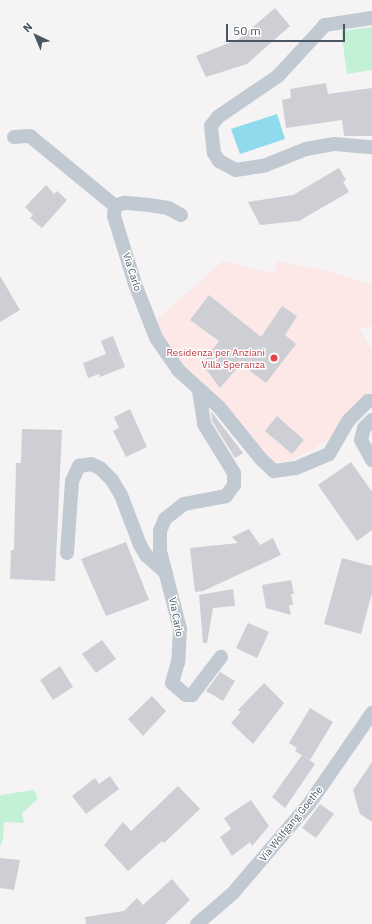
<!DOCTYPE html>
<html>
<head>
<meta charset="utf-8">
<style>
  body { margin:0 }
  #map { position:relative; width:372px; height:924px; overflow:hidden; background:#f5f3f3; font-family:"IBM Plex Sans",sans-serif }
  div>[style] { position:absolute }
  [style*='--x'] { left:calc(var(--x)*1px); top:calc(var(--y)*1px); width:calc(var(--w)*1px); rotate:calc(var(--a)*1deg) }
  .medical>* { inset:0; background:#fce8e6 }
  .green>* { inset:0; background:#c3f1d5 }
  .water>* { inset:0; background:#90daee }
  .building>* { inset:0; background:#cdcfd5 }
  .minor>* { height:14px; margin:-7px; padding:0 7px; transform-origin:7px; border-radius:7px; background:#c1cad2 }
  .dots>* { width:11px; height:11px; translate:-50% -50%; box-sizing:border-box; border:2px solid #fff; border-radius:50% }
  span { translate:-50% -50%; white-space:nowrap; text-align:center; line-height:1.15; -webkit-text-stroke:3px #fff; paint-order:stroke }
  .street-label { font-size:10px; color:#4a5661 }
  .health-label { font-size:10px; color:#be3a42 }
  .right { translate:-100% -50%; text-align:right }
  .north { position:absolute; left:16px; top:16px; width:40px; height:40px; -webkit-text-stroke:3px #fff; paint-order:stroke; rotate:316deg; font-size:11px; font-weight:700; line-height:16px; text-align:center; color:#4a5661 }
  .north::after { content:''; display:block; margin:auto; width:14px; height:18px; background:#4a5661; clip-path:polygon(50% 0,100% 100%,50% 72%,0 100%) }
  .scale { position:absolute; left:226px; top:24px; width:119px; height:18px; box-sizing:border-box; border:2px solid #4a5661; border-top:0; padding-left:5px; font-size:12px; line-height:14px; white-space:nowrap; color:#4a5661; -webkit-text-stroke:3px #fff; paint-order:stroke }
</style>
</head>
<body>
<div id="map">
  <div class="medical">
    <i style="clip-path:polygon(223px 261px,274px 274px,277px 261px,328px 271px,372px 285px,372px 326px,359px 328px,372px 351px,372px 393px,364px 395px,330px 437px,313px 450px,289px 461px,273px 462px,182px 366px,165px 344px,155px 321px)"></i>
  </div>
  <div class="green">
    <i style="clip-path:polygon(372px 27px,372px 70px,347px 74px,341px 31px)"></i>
    <i style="clip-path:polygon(34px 790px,38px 799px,22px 813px,24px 823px,4px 822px,3px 839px,0 847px,0 795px)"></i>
  </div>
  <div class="water">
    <i style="clip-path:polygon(277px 114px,285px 139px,240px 154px,231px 129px)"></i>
  </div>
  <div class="building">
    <i style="clip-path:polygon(275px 8px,290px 26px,247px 64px,206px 77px,196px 56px,239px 39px)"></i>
    <i style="clip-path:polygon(326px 83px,328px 94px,372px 88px,372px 136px,344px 136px,342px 120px,286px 128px,282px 100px,291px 98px,290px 89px)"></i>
    <i style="clip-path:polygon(339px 168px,346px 180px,343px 182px,349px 192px,299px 221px,260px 225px,248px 202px,293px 195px)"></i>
    <i style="clip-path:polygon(46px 185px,54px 194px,57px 191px,67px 200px,42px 228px,30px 218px,33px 215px,25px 207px)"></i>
    <i style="clip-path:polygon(0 276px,20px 310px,0 322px)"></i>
    <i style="clip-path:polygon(209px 295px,261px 337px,282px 306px,297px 316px,285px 335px,296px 344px,266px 383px,241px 364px,220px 388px,202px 364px,219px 341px,190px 320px)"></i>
    <i style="clip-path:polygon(113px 336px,125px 367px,100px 377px,99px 374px,88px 378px,83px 363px,106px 354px,101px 341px)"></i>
    <i style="clip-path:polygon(130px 409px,147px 447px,126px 457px,113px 431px,119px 428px,114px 417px)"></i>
    <i style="clip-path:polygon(211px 411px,243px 453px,235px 458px,212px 421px)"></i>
    <i style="clip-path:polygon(277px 416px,304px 440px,292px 454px,265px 431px)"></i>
    <i style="clip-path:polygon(22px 429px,62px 430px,55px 581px,10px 579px,11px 550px,14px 550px,16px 463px,21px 463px)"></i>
    <i style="clip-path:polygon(351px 462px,372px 492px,372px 530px,357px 541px,318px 485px)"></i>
    <i style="clip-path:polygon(249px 529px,260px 545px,273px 538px,281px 555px,203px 591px,195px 592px,190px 548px,238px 543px,232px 537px)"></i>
    <i style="clip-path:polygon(126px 542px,149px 600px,106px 616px,81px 559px)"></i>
    <i style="clip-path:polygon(342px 558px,372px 566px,372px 593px,361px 634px,324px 624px)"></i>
    <i style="clip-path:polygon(291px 580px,294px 594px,291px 594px,293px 605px,289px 605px,291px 615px,266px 608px,262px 585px)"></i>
    <i style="clip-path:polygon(233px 589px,235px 606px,213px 608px,207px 643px,203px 643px,199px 595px)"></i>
    <i style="clip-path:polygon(248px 623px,269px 632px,257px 658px,236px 648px)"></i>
    <i style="clip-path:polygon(102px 640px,116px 659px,96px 673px,82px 654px)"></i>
    <i style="clip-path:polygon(60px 666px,73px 687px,53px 700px,40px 680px)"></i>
    <i style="clip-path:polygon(220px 672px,235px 681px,223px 701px,206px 691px)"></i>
    <i style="clip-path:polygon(264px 683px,284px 703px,253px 744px,231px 723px,241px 712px,238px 710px)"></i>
    <i style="clip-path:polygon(152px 696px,166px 711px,143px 736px,128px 719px)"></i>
    <i style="clip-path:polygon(310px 708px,333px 722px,310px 760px,295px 751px,297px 748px,289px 743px)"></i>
    <i style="clip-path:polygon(302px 755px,315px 764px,285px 808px,272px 797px)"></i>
    <i style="clip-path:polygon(372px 762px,372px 822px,360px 814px,353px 790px)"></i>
    <i style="clip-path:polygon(110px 776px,119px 789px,86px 814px,72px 796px,95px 778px,99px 784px)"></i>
    <i style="clip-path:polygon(178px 786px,200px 809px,164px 843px,162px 841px,128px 871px,104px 845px,123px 822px,131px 831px)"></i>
    <i style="clip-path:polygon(251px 800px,269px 826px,252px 846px,250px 842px,232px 856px,220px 837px,231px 829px,224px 818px)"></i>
    <i style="clip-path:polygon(320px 804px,334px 814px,316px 838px,302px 828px)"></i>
    <i style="clip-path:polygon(0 858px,20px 860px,14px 890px,0 888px)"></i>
    <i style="clip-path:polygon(172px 879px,190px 900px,165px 924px,86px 924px,85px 917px,124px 911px,137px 898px,143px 905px)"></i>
  </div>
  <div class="minor">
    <i style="--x:372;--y:18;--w:48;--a:171.5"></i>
    <i style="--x:325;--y:25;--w:69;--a:132.7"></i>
    <i style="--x:278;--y:76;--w:73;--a:145.7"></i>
    <i style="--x:218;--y:117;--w:11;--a:128"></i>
    <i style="--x:211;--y:126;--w:27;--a:84"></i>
    <i style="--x:214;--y:153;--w:9;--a:58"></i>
    <i style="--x:219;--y:161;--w:19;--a:28"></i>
    <i style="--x:236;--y:170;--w:30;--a:-9"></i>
    <i style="--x:266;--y:165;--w:43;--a:-21.8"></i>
    <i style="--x:306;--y:149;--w:29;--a:-10"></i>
    <i style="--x:335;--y:144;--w:37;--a:5"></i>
    <i style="--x:14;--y:137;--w:16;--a:-4"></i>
    <i style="--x:30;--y:136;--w:110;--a:39.5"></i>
    <i style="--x:181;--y:215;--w:15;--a:-152"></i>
    <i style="--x:168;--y:208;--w:19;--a:-171"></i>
    <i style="--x:149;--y:205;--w:25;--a:-175"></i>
    <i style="--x:124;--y:203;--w:9;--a:162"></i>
    <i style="--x:115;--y:206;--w:10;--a:96"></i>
    <i style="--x:114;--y:216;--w:71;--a:72.8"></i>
    <i style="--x:135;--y:284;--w:58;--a:68.7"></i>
    <i style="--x:156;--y:338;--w:39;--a:55"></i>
    <i style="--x:178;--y:370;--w:55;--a:42.1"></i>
    <i style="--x:219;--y:407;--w:67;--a:51.1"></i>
    <i style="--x:261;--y:459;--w:18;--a:43"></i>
    <i style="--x:274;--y:471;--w:22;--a:-8"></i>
    <i style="--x:296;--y:468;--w:36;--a:-23"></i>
    <i style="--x:329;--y:454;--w:39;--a:-60"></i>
    <i style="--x:349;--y:420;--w:27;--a:-45"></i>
    <i style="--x:368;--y:401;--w:4;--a:0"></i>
    <i style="--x:199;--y:391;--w:33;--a:81"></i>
    <i style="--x:204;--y:424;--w:57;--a:58.5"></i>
    <i style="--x:234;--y:473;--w:12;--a:90"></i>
    <i style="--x:234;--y:485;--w:14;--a:126"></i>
    <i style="--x:226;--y:496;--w:43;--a:169.2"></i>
    <i style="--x:184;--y:504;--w:24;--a:142"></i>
    <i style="--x:165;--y:519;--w:13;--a:113"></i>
    <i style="--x:160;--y:531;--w:20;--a:90"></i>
    <i style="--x:160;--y:551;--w:81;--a:75.6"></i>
    <i style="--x:180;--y:629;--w:33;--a:93"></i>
    <i style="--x:178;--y:662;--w:22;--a:106"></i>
    <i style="--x:172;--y:683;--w:18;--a:41"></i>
    <i style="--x:186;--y:695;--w:6;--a:0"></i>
    <i style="--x:192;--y:695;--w:48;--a:-52.7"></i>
    <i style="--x:372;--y:420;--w:11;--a:135"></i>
    <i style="--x:364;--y:428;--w:12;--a:104"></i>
    <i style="--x:361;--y:440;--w:23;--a:61"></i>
    <i style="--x:67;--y:553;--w:72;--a:-86"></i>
    <i style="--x:72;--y:481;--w:17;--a:-65"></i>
    <i style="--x:79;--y:466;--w:12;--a:-9"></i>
    <i style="--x:91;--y:464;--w:10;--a:24"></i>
    <i style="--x:100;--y:468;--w:17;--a:45"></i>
    <i style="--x:112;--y:480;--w:17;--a:59"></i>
    <i style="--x:121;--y:495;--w:53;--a:69.2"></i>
    <i style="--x:140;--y:545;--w:12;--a:59"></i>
    <i style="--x:146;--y:555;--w:27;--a:42"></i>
    <i style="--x:197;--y:924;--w:48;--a:-40.7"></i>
    <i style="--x:233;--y:893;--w:117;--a:-49.5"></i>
    <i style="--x:309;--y:804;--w:111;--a:-55.3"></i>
  </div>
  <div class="dots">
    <i style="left:274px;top:358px;background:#e0444e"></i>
  </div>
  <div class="street-label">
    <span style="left:132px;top:272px;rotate:72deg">Via Carlo</span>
    <span style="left:176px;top:617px;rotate:79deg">Via Carlo</span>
    <span style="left:291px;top:824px;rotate:-51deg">Via Wolfgang Goethe</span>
  </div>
  <div class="health-label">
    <span class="right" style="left:265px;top:358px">Residenza per Anziani<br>Villa Speranza</span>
  </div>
  <div class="north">N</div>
  <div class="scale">50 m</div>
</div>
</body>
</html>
